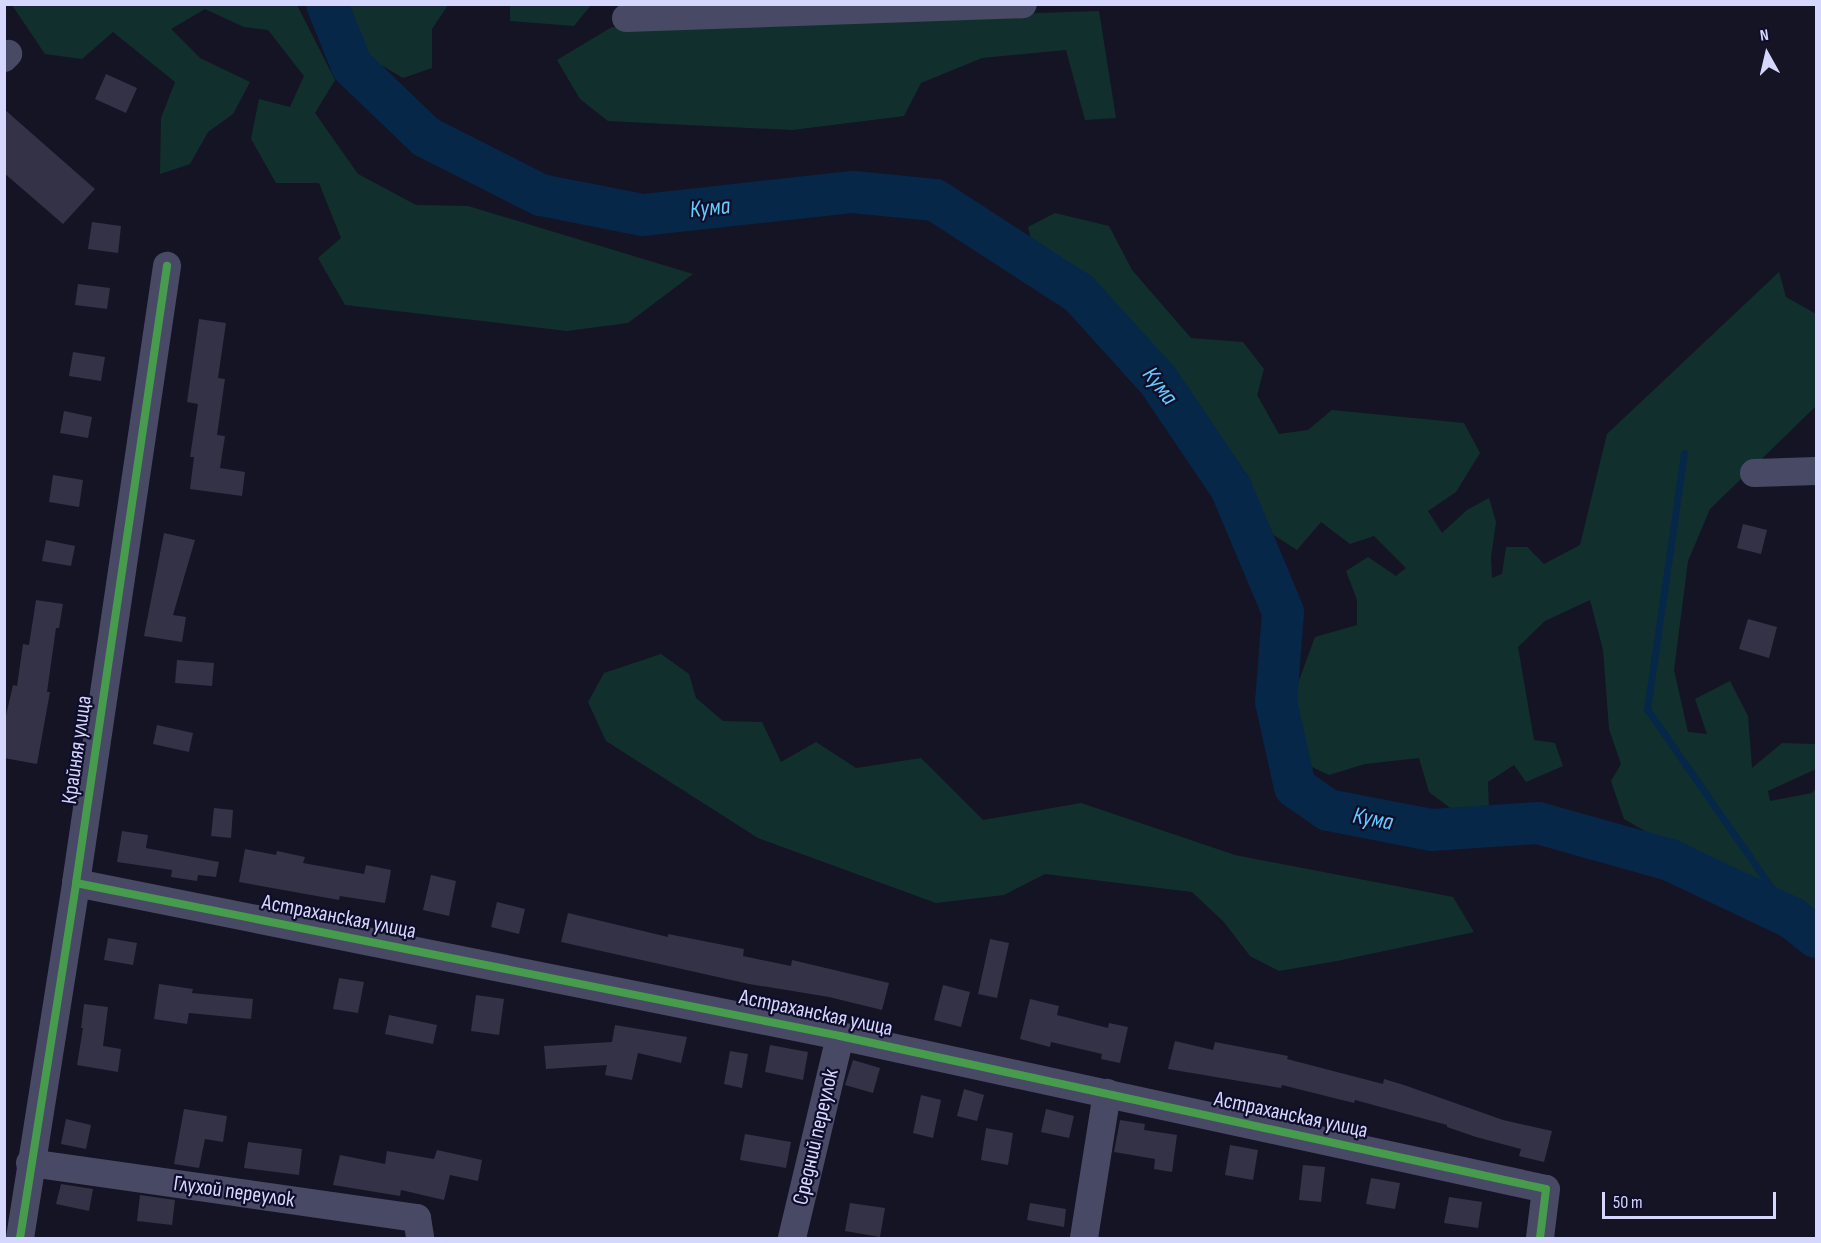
<!DOCTYPE html>
<html>
<head>
<meta charset="utf-8">
<style>
  body { margin:0 }
  #map { position:relative; width:1821px; height:1243px; overflow:hidden; background:#151424; font-family:"Sofia Sans Condensed",sans-serif }
  div>[style] { position:absolute }
  [style*='--x'] { left:calc(var(--x)*1px); top:calc(var(--y)*1px); width:calc(var(--w)*1px); rotate:calc(var(--a)*1deg) }
  .green>* { inset:0; background:#11302d }
  .stream>* { height:7px; margin:-3.5px; padding:0 3.5px; transform-origin:3.5px; border-radius:3.5px; background:#062747 }
  .river>* { height:42px; margin:-21px; padding:0 21px; transform-origin:21px; border-radius:21px; background:#062747 }
  .building>* { inset:0; background:#333246 }
  .minor>* { height:28px; margin:-14px; padding:0 14px; transform-origin:14px; border-radius:14px; background:#484a65 }
  .cycleway>* { height:8px; margin:-4px; padding:0 4px; transform-origin:4px; border-radius:4px; background:#469c4c }
  span { translate:-50% -50%; white-space:nowrap; text-align:center; line-height:1.15; -webkit-text-stroke:4.5px #0f0e2a; paint-order:stroke }
  .street-label { font-size:22px; color:#d6d7ff }
  .water-label { font-size:24px; color:#64cdff; font-style:italic }
  .frame { position:absolute; inset:0; border:6px solid #d6d7ff; pointer-events:none }
  .north { position:absolute; left:1737px; top:24px; width:60px; height:60px; -webkit-text-stroke:4px #0f0e2a; paint-order:stroke; rotate:352deg; font-size:16px; font-weight:700; line-height:24px; text-align:center; color:#d6d7ff }
  .north::after { content:''; display:block; margin:auto; width:21px; height:27px; background:#d6d7ff; clip-path:polygon(50% 0,100% 100%,50% 72%,0 100%) }
  .scale { position:absolute; left:1602px; top:1192px; width:174px; height:27px; box-sizing:border-box; border:3px solid #d6d7ff; border-top:0; padding-left:8px; font-size:18px; line-height:21px; white-space:nowrap; color:#d6d7ff; -webkit-text-stroke:4px #0f0e2a; paint-order:stroke }
</style>
</head>
<body>
<div id="map">
  <div class="green">
    <i style="clip-path:polygon(12px 5px,297px 5px,335px 80px,315px 113px,358px 174px,416px 205px,468px 206px,693px 274px,628px 323px,567px 331px,345px 305px,318px 258px,341px 238px,319px 183px,276px 183px,251px 139px,259px 99px,290px 107px,304px 76px,268px 30px,244px 27px,205px 9px,171px 29px,200px 58px,250px 82px,233px 114px,208px 132px,190px 164px,160px 174px,161px 118px,175px 82px,113px 32px,82px 59px,45px 54px)"></i>
    <i style="clip-path:polygon(345px 5px,448px 5px,432px 29px,432px 68px,403px 78px,364px 55px)"></i>
    <i style="clip-path:polygon(510px 5px,510px 4px,591px 5px,574px 26px,510px 21px)"></i>
    <i style="clip-path:polygon(1099px 11px,1116px 118px,1085px 120px,1066px 50px,982px 58px,921px 83px,904px 116px,792px 130px,608px 121px,580px 99px,557px 60px,612px 27px)"></i>
    <i style="clip-path:polygon(1055px 213px,1109px 226px,1132px 270px,1191px 338px,1243px 342px,1264px 369px,1257px 395px,1279px 434px,1308px 430px,1332px 410px,1464px 423px,1480px 453px,1456px 492px,1428px 511px,1442px 533px,1467px 510px,1489px 498px,1496px 522px,1491px 557px,1492px 578px,1502px 574px,1506px 547px,1527px 547px,1544px 564px,1580px 545px,1607px 434px,1779px 272px,1786px 297px,1816px 314px,1816px 406px,1710px 509px,1688px 561px,1674px 670px,1688px 732px,1707px 734px,1695px 699px,1730px 681px,1748px 716px,1752px 768px,1782px 743px,1816px 744px,1816px 769px,1768px 791px,1770px 801px,1812px 793px,1816px 788px,1816px 922px,1720px 862px,1669px 845px,1624px 819px,1611px 781px,1621px 764px,1609px 729px,1603px 650px,1590px 600px,1545px 621px,1518px 647px,1534px 740px,1555px 743px,1563px 766px,1526px 782px,1514px 765px,1488px 782px,1489px 808px,1461px 816px,1429px 792px,1419px 758px,1365px 764px,1329px 775px,1310px 766px,1291px 702px,1315px 637px,1357px 625px,1357px 600px,1346px 571px,1368px 557px,1396px 576px,1406px 568px,1374px 536px,1350px 544px,1321px 522px,1297px 550px,1272px 534px,1245px 486px,1173px 371px,1102px 291px,1033px 248px,1028px 227px)"></i>
    <i style="clip-path:polygon(661px 654px,689px 674px,696px 698px,723px 721px,762px 722px,781px 762px,816px 742px,856px 768px,921px 758px,983px 820px,1081px 803px,1235px 855px,1453px 897px,1474px 932px,1337px 961px,1279px 971px,1250px 956px,1224px 922px,1192px 892px,1045px 874px,1004px 895px,936px 903px,758px 838px,606px 741px,588px 702px,604px 673px)"></i>
  </div>
  <div class="stream">
    <i style="--x:1684;--y:453;--w:259;--a:98.2"></i>
    <i style="--x:1647;--y:709;--w:254;--a:55.2"></i>
  </div>
  <div class="river">
    <i style="--x:327;--y:4;--w:67;--a:68"></i>
    <i style="--x:352;--y:66;--w:103;--a:43.8"></i>
    <i style="--x:426;--y:137;--w:129;--a:26.8"></i>
    <i style="--x:541;--y:195;--w:104;--a:11.1"></i>
    <i style="--x:643;--y:215;--w:211;--a:-6.3"></i>
    <i style="--x:853;--y:192;--w:82;--a:5.6"></i>
    <i style="--x:935;--y:200;--w:171;--a:32.9"></i>
    <i style="--x:1079;--y:293;--w:118;--a:47.8"></i>
    <i style="--x:1158;--y:380;--w:130;--a:55.9"></i>
    <i style="--x:1231;--y:488;--w:134;--a:67.2"></i>
    <i style="--x:1283;--y:612;--w:90;--a:94.4"></i>
    <i style="--x:1276;--y:702;--w:87;--a:77.4"></i>
    <i style="--x:1295;--y:787;--w:40;--a:34.9"></i>
    <i style="--x:1328;--y:810;--w:106;--a:10.9"></i>
    <i style="--x:1432;--y:830;--w:106;--a:-3.8"></i>
    <i style="--x:1538;--y:823;--w:137;--a:15.7"></i>
    <i style="--x:1670;--y:860;--w:135;--a:25.4"></i>
    <i style="--x:1792;--y:918;--w:31;--a:38"></i>
  </div>
  <div class="building">
    <i style="clip-path:polygon(106px 74px,137px 88px,126px 113px,95px 99px)"></i>
    <i style="clip-path:polygon(4px 109px,95px 189px,63px 224px,4px 173px)"></i>
    <i style="clip-path:polygon(92px 222px,121px 226px,118px 253px,88px 249px)"></i>
    <i style="clip-path:polygon(78px 284px,110px 288px,107px 309px,75px 305px)"></i>
    <i style="clip-path:polygon(199px 319px,226px 323px,218px 378px,225px 379px,217px 435px,225px 436px,220px 468px,245px 472px,242px 496px,190px 489px,194px 457px,190px 457px,198px 404px,187px 402px)"></i>
    <i style="clip-path:polygon(73px 352px,105px 357px,101px 381px,69px 376px)"></i>
    <i style="clip-path:polygon(64px 411px,92px 417px,88px 438px,60px 433px)"></i>
    <i style="clip-path:polygon(53px 475px,83px 480px,79px 507px,49px 502px)"></i>
    <i style="clip-path:polygon(1743px 524px,1767px 530px,1761px 554px,1737px 548px)"></i>
    <i style="clip-path:polygon(164px 533px,195px 540px,173px 615px,186px 617px,182px 642px,144px 636px)"></i>
    <i style="clip-path:polygon(46px 540px,75px 546px,71px 566px,42px 561px)"></i>
    <i style="clip-path:polygon(36px 600px,63px 604px,59px 628px,56px 628px,47px 692px,50px 692px,37px 764px,4px 758px,4px 724px,13px 685px,17px 686px,23px 644px,29px 645px)"></i>
    <i style="clip-path:polygon(1748px 619px,1777px 627px,1769px 658px,1739px 649px)"></i>
    <i style="clip-path:polygon(177px 660px,214px 663px,212px 686px,175px 683px)"></i>
    <i style="clip-path:polygon(157px 725px,193px 733px,189px 752px,153px 744px)"></i>
    <i style="clip-path:polygon(214px 808px,233px 810px,231px 838px,211px 836px)"></i>
    <i style="clip-path:polygon(122px 831px,148px 835px,146px 848px,219px 862px,216px 877px,198px 875px,197px 881px,171px 877px,172px 870px,117px 862px)"></i>
    <i style="clip-path:polygon(245px 849px,276px 855px,277px 851px,305px 857px,303px 863px,364px 874px,366px 865px,391px 870px,385px 903px,340px 896px,339px 900px,239px 882px)"></i>
    <i style="clip-path:polygon(431px 875px,456px 881px,449px 916px,423px 910px)"></i>
    <i style="clip-path:polygon(497px 902px,525px 909px,519px 934px,491px 927px)"></i>
    <i style="clip-path:polygon(568px 913px,668px 937px,668px 934px,744px 949px,743px 956px,791px 966px,792px 960px,889px 983px,882px 1010px,829px 997px,749px 984px,561px 942px)"></i>
    <i style="clip-path:polygon(108px 938px,137px 943px,133px 965px,104px 960px)"></i>
    <i style="clip-path:polygon(990px 939px,1009px 943px,997px 998px,978px 994px)"></i>
    <i style="clip-path:polygon(339px 978px,364px 982px,358px 1013px,333px 1009px)"></i>
    <i style="clip-path:polygon(159px 984px,193px 989px,192px 993px,253px 999px,251px 1019px,189px 1013px,187px 1024px,154px 1019px)"></i>
    <i style="clip-path:polygon(943px 985px,970px 992px,961px 1027px,934px 1020px)"></i>
    <i style="clip-path:polygon(476px 995px,504px 999px,499px 1035px,471px 1031px)"></i>
    <i style="clip-path:polygon(1030px 999px,1059px 1006px,1057px 1015px,1108px 1028px,1109px 1023px,1128px 1027px,1120px 1063px,1101px 1059px,1102px 1054px,1051px 1042px,1050px 1047px,1020px 1039px)"></i>
    <i style="clip-path:polygon(84px 1004px,108px 1007px,103px 1046px,121px 1049px,118px 1072px,77px 1065px,83px 1028px,81px 1028px)"></i>
    <i style="clip-path:polygon(389px 1015px,437px 1025px,433px 1044px,385px 1034px)"></i>
    <i style="clip-path:polygon(615px 1025px,687px 1037px,681px 1063px,638px 1053px,632px 1080px,605px 1075px,607px 1065px,546px 1069px,544px 1046px,612px 1042px)"></i>
    <i style="clip-path:polygon(1175px 1041px,1213px 1050px,1215px 1042px,1288px 1056px,1287px 1059px,1383px 1084px,1384px 1079px,1404px 1085px,1503px 1120px,1552px 1131px,1544px 1162px,1519px 1156px,1521px 1149px,1476px 1137px,1447px 1127px,1447px 1125px,1355px 1100px,1354px 1103px,1282px 1085px,1281px 1088px,1168px 1069px)"></i>
    <i style="clip-path:polygon(770px 1045px,808px 1052px,803px 1080px,765px 1072px)"></i>
    <i style="clip-path:polygon(730px 1051px,748px 1054px,742px 1088px,724px 1084px)"></i>
    <i style="clip-path:polygon(853px 1060px,880px 1068px,873px 1093px,845px 1085px)"></i>
    <i style="clip-path:polygon(964px 1089px,984px 1095px,977px 1121px,957px 1116px)"></i>
    <i style="clip-path:polygon(921px 1095px,941px 1100px,933px 1138px,913px 1133px)"></i>
    <i style="clip-path:polygon(184px 1109px,227px 1116px,223px 1142px,205px 1139px,199px 1168px,174px 1164px)"></i>
    <i style="clip-path:polygon(1046px 1109px,1074px 1116px,1069px 1138px,1041px 1132px)"></i>
    <i style="clip-path:polygon(66px 1119px,91px 1125px,86px 1149px,61px 1144px)"></i>
    <i style="clip-path:polygon(1120px 1120px,1145px 1124px,1144px 1130px,1177px 1135px,1172px 1172px,1154px 1169px,1155px 1159px,1114px 1152px)"></i>
    <i style="clip-path:polygon(986px 1128px,1013px 1133px,1008px 1165px,981px 1160px)"></i>
    <i style="clip-path:polygon(745px 1134px,791px 1142px,786px 1168px,740px 1160px)"></i>
    <i style="clip-path:polygon(248px 1142px,302px 1149px,299px 1175px,244px 1168px)"></i>
    <i style="clip-path:polygon(1230px 1145px,1258px 1150px,1253px 1180px,1225px 1175px)"></i>
    <i style="clip-path:polygon(437px 1150px,482px 1160px,478px 1181px,450px 1175px,444px 1200px,401px 1190px,400px 1196px,333px 1185px,340px 1155px,385px 1164px,387px 1151px,434px 1159px)"></i>
    <i style="clip-path:polygon(1303px 1165px,1325px 1167px,1321px 1202px,1299px 1200px)"></i>
    <i style="clip-path:polygon(1371px 1178px,1400px 1183px,1395px 1209px,1366px 1204px)"></i>
    <i style="clip-path:polygon(61px 1184px,93px 1189px,89px 1211px,56px 1204px)"></i>
    <i style="clip-path:polygon(140px 1195px,175px 1200px,172px 1225px,137px 1221px)"></i>
    <i style="clip-path:polygon(1449px 1197px,1482px 1202px,1478px 1228px,1444px 1223px)"></i>
    <i style="clip-path:polygon(850px 1203px,885px 1208px,880px 1237px,845px 1231px)"></i>
    <i style="clip-path:polygon(1030px 1203px,1066px 1209px,1064px 1227px,1027px 1220px)"></i>
  </div>
  <div class="minor">
    <i style="--x:626;--y:18;--w:397;--a:-2"></i>
    <i style="--x:4;--y:58;--w:6;--a:-45"></i>
    <i style="--x:1754;--y:473;--w:62;--a:-1.8"></i>
    <i style="--x:76;--y:883;--w:779;--a:11.32"></i>
    <i style="--x:840;--y:1036;--w:722;--a:12.23"></i>
    <i style="--x:1546;--y:1189;--w:49;--a:97"></i>
    <i style="--x:30;--y:1163;--w:391;--a:8.1"></i>
    <i style="--x:417;--y:1218;--w:20;--a:81"></i>
    <i style="--x:20;--y:1238;--w:359;--a:-81"></i>
    <i style="--x:76;--y:883;--w:624;--a:-81.61"></i>
    <i style="--x:792;--y:1238;--w:208;--a:-76.6"></i>
    <i style="--x:1084;--y:1238;--w:147;--a:-81"></i>
  </div>
  <div class="cycleway">
    <i style="--x:76;--y:883;--w:779;--a:11.32"></i>
    <i style="--x:840;--y:1036;--w:722;--a:12.23"></i>
    <i style="--x:1546;--y:1189;--w:49;--a:97"></i>
    <i style="--x:20;--y:1238;--w:359;--a:-81"></i>
    <i style="--x:76;--y:883;--w:624;--a:-81.61"></i>
  </div>
  <div class="street-label">
    <span style="left:77px;top:750px;rotate:-82deg">Крайняя улица</span>
    <span style="left:339px;top:917px;rotate:11deg">Астраханская улица</span>
    <span style="left:816px;top:1013px;rotate:12deg">Астраханская улица</span>
    <span style="left:1291px;top:1115px;rotate:12deg">Астраханская улица</span>
    <span style="left:816px;top:1137px;rotate:-77deg">Средний переулок</span>
    <span style="left:234px;top:1192px;rotate:8deg">Глухой переулок</span>
  </div>
  <div class="water-label">
    <span style="left:710px;top:208px;rotate:-6deg">Кума</span>
    <span style="left:1160px;top:386px;rotate:52deg">Кума</span>
    <span style="left:1373px;top:819px;rotate:11deg">Кума</span>
  </div>
  <div class="frame"></div>
  <div class="north">N</div>
  <div class="scale">50 m</div>
</div>
</body>
</html>
